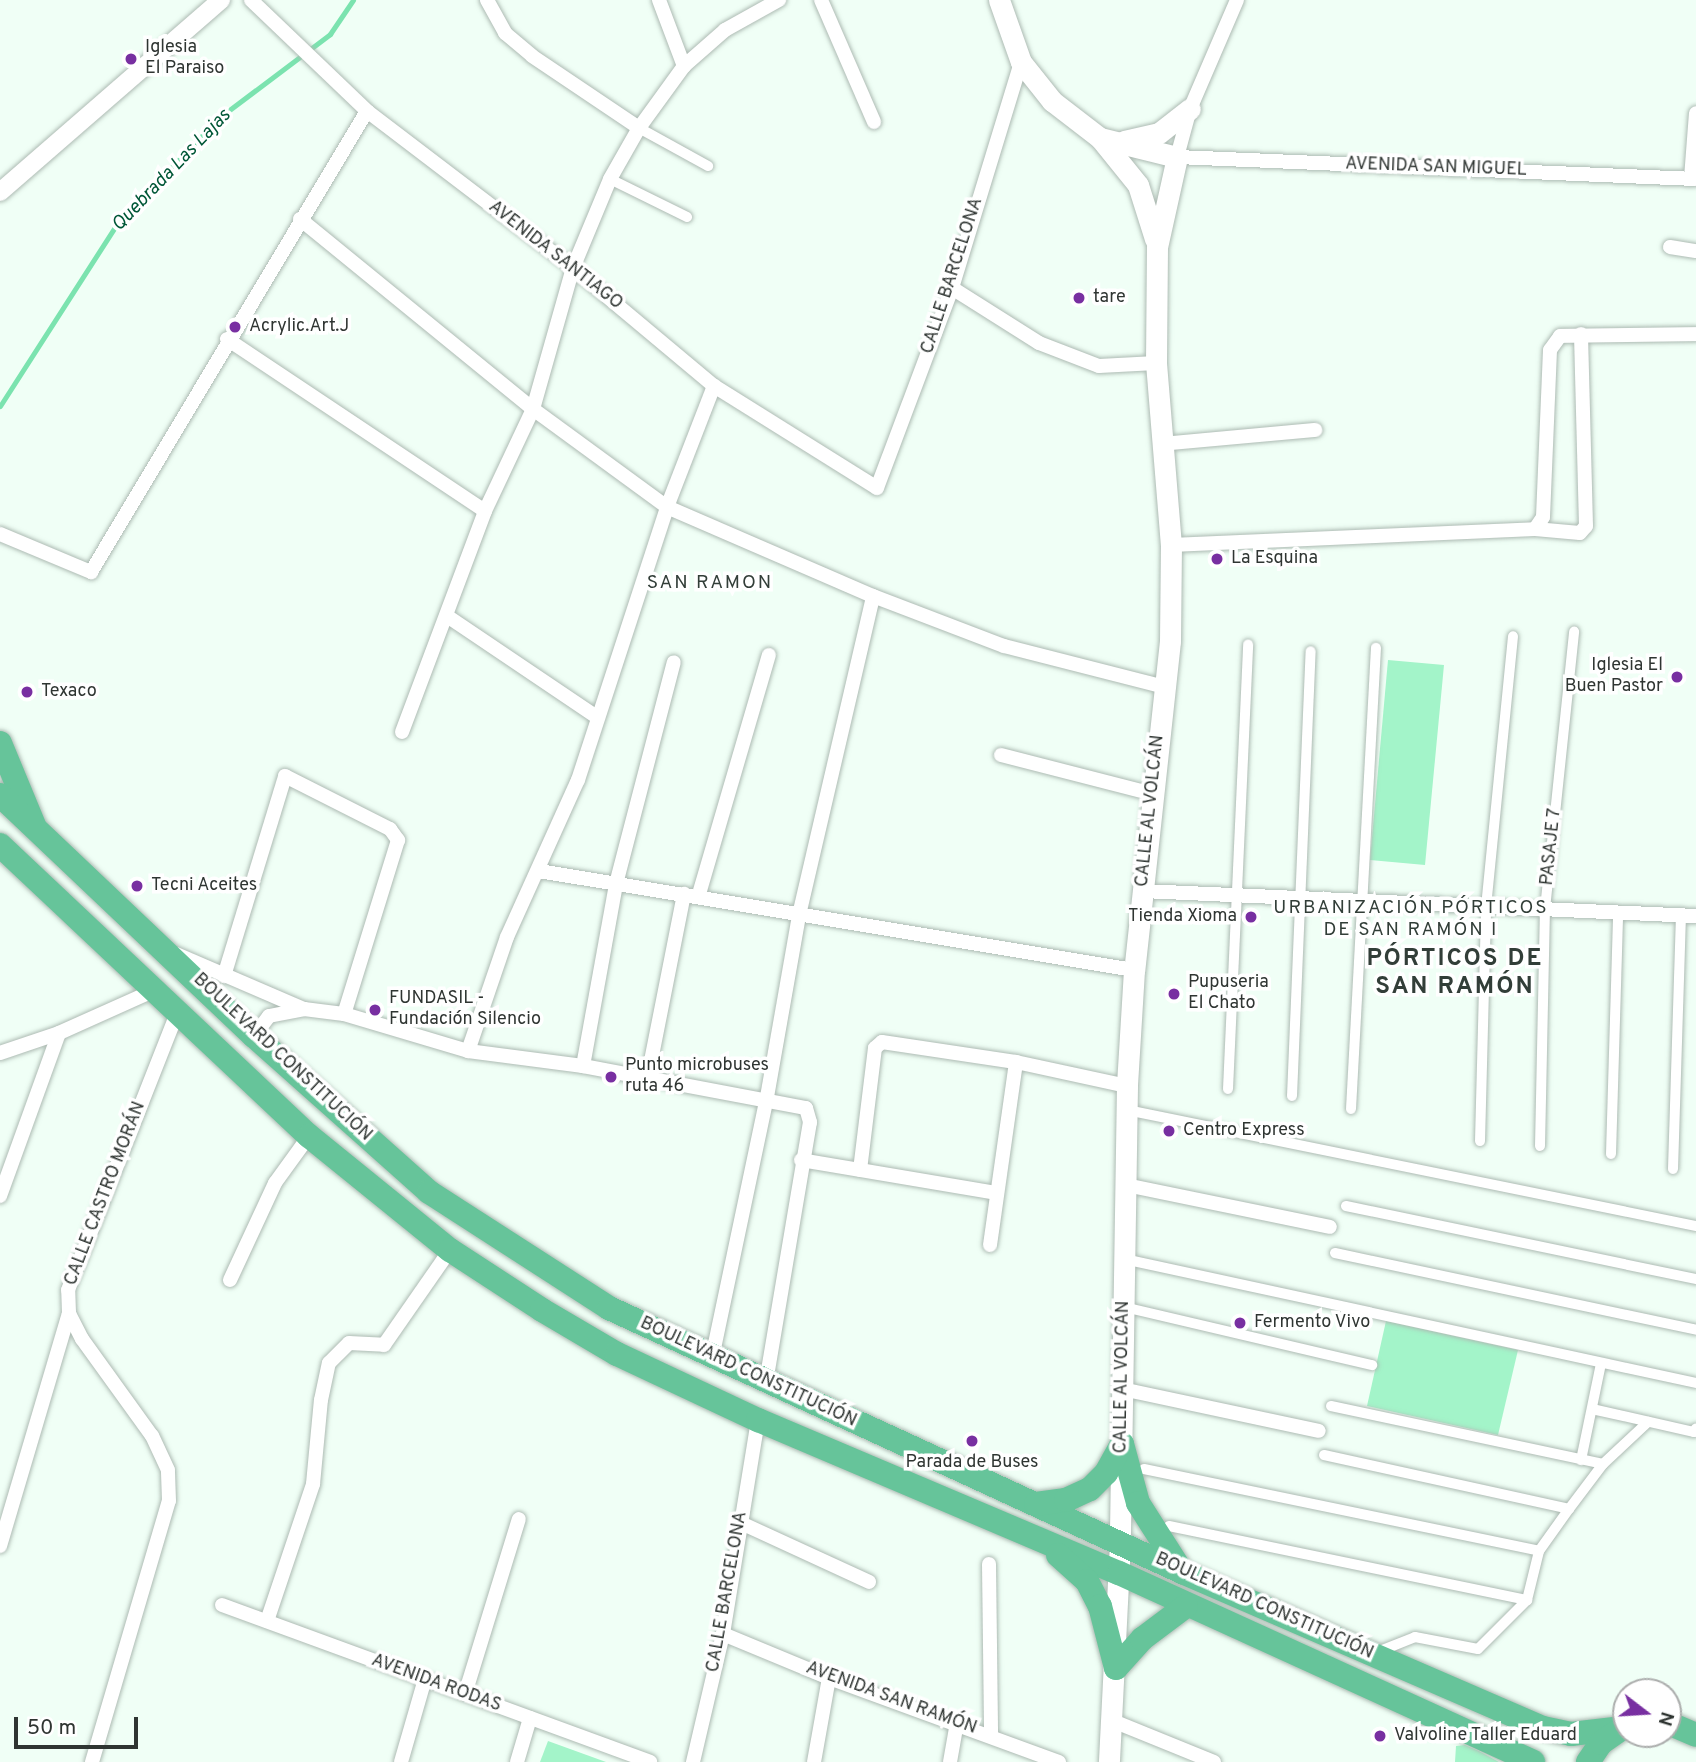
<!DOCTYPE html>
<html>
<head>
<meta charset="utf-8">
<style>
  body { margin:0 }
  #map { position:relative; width:1696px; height:1762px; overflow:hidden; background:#f0fff6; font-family:Overpass,sans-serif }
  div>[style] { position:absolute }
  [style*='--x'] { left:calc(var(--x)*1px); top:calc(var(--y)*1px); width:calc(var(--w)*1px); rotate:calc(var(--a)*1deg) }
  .green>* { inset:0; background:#a3f4c9 }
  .stream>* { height:5px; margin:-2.5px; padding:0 2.5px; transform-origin:2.5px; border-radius:2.5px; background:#7be3af }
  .roads { filter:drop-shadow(0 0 2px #adbbb3) drop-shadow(0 0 2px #adbbb3) }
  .pedestrian>* { height:10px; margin:-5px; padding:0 5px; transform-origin:5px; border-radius:5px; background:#fff }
  .minor>* { height:14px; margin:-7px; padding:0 7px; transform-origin:7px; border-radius:7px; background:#fff }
  .tertiary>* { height:18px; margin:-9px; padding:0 9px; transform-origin:9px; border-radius:9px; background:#fff }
  .secondary>* { height:21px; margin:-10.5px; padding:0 10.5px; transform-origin:10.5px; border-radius:10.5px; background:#fff }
  .trunk>* { height:24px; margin:-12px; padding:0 12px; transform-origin:12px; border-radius:12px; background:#66c49a }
  .dots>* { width:19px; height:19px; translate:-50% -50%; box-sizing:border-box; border:4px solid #fff; border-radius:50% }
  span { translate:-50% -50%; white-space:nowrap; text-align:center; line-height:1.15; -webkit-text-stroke:7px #fff; paint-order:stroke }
  .poi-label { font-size:18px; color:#2f3532 }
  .left { translate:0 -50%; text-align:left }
  .right { translate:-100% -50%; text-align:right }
  .street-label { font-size:18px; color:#2f3532 }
  .water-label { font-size:19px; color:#005737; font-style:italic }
  .neighbourhood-label { font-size:19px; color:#323e38; letter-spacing:2px }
  .district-label { font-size:24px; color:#323e38; font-weight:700; letter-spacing:2px }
  .north { position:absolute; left:1612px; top:1678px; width:70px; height:70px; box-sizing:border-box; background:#fff; border:2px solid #acaead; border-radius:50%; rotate:107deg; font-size:19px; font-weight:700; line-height:28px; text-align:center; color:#2f3532 }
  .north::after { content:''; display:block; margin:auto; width:24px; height:32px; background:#782fa1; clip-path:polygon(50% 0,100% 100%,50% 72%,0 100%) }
  .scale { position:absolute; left:14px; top:1717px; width:124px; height:32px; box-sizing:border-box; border:4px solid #2f3532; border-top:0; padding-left:9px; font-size:21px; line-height:24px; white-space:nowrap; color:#2f3532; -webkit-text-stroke:5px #fff; paint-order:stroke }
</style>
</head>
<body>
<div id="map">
  <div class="green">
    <i style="clip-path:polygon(1388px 660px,1444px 665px,1425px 865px,1370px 860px)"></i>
    <i style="clip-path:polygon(1386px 1321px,1518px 1350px,1498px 1435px,1367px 1406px)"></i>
    <i style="clip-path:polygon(548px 1741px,606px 1762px,540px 1762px)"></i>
    <i style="clip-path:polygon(1465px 1745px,1479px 1751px,1499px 1762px,1455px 1762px,1456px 1746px)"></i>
  </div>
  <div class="stream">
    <i style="--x:0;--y:406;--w:215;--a:-57.3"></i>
    <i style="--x:116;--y:225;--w:150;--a:-46.1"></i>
    <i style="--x:220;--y:117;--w:138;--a:-37"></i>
    <i style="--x:330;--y:34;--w:41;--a:-55.9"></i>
  </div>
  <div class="roads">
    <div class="pedestrian">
      <i style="--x:639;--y:128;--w:79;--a:28.8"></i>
      <i style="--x:610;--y:179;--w:86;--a:26.3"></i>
      <i style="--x:1228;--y:1089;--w:445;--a:-87.4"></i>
      <i style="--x:1292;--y:1096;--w:445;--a:-87.6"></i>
      <i style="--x:1351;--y:1109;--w:462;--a:-86.9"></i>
      <i style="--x:1127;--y:1110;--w:581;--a:11.52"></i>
      <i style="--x:1480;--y:1141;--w:234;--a:-88.5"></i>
      <i style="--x:1486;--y:907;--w:272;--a:-84.3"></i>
      <i style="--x:1540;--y:1146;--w:237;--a:-88.8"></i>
      <i style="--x:1545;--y:909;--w:279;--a:-84"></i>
      <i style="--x:1611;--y:1154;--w:242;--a:-88.3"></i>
      <i style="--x:1673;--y:1169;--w:254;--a:-88.2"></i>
      <i style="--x:1346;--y:1206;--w:358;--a:11.8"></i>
      <i style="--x:1335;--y:1253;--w:369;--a:12"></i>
      <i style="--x:1124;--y:1259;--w:585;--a:12.23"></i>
      <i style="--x:1124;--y:1307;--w:255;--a:13.2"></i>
      <i style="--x:1331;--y:1406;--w:278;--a:12"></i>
      <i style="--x:1592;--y:1409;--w:105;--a:12.7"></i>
      <i style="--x:1694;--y:1432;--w:4;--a:-63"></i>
      <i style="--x:1324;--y:1455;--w:251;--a:12.4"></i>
      <i style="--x:1581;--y:1460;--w:99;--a:-78.3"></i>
      <i style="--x:1144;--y:1469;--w:403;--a:11.7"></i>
      <i style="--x:1169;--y:1526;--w:366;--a:11.7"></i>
      <i style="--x:1375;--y:1653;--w:43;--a:-21.8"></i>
      <i style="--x:1415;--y:1637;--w:64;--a:10.8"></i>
      <i style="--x:1478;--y:1649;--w:69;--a:-45"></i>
      <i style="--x:1527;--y:1600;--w:50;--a:-76.2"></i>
      <i style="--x:1539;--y:1551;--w:52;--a:-54.5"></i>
      <i style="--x:1569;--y:1509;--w:56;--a:-52.9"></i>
      <i style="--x:1603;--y:1464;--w:62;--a:-43"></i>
    </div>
    <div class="minor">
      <i style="--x:251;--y:0;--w:161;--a:43.7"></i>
      <i style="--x:367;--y:111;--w:259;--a:37.3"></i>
      <i style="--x:573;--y:268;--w:184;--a:39.9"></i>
      <i style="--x:714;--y:386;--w:192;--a:32"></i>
      <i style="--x:877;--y:488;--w:214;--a:-69.4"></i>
      <i style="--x:952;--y:288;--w:236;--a:-73"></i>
      <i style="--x:487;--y:0;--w:38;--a:61"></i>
      <i style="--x:505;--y:33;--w:35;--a:40"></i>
      <i style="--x:532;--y:56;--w:129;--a:33.9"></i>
      <i style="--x:659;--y:0;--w:71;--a:69.3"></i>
      <i style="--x:821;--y:0;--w:133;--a:66.5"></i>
      <i style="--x:1237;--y:0;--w:119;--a:113.3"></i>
      <i style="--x:1190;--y:109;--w:50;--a:105.2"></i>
      <i style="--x:1177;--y:157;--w:519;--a:2.43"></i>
      <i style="--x:1691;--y:178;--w:65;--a:-85.6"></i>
      <i style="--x:300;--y:219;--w:301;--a:39.2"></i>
      <i style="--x:533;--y:409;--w:166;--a:36.2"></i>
      <i style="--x:667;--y:507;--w:224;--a:23.4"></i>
      <i style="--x:873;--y:596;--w:140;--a:20.9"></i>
      <i style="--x:1004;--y:646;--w:166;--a:14.3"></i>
      <i style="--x:1670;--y:247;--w:26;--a:9"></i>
      <i style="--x:952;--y:288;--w:103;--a:32.3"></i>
      <i style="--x:1039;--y:343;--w:64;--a:21"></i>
      <i style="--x:1099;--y:366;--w:57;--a:-3"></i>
      <i style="--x:227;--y:339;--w:310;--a:33.7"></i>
      <i style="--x:1161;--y:444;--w:155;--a:-5.2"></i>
      <i style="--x:1535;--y:529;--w:14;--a:-56"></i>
      <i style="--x:1543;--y:517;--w:167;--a:-87.6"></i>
      <i style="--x:1550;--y:350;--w:17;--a:-54"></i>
      <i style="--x:1560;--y:336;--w:136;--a:-0.8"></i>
      <i style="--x:0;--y:534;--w:99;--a:22.7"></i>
      <i style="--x:91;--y:572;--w:537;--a:-59.09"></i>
      <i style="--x:1171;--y:545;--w:364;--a:-2.5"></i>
      <i style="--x:1535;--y:529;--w:45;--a:5.1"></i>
      <i style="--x:1580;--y:533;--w:9;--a:-49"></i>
      <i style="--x:1586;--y:526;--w:192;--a:-91.5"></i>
      <i style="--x:447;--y:616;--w:182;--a:34"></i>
      <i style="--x:402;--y:732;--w:236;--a:-69.4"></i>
      <i style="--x:485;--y:511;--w:113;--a:-64.8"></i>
      <i style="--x:533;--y:409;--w:147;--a:-74.2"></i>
      <i style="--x:573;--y:268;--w:96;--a:-67.4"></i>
      <i style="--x:610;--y:179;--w:59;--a:-60.4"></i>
      <i style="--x:639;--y:128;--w:77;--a:-54"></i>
      <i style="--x:684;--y:66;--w:55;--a:-41.3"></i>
      <i style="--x:725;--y:30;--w:62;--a:-29.1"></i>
      <i style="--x:1001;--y:755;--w:157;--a:14.4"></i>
      <i style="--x:539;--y:871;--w:603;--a:9.45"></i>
      <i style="--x:1143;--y:891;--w:554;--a:2.59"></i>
      <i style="--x:699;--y:894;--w:249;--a:-73.7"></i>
      <i style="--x:176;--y:954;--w:139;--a:23.3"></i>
      <i style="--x:304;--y:1009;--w:40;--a:7.1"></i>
      <i style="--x:344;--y:1014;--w:129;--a:16.6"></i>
      <i style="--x:468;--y:1051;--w:116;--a:7.4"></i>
      <i style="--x:583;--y:1066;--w:227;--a:10.7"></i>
      <i style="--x:806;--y:1108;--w:15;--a:74"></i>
      <i style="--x:810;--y:1122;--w:263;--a:99.6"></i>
      <i style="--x:224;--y:976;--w:209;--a:-73"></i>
      <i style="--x:285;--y:776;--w:118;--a:26.8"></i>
      <i style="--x:390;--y:829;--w:14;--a:54"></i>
      <i style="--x:398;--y:840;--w:182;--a:107.2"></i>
      <i style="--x:254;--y:1036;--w:25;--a:-53"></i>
      <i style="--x:269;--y:1016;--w:36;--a:-11"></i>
      <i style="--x:468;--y:1051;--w:120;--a:-71.1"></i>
      <i style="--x:507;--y:937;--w:172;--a:-65.7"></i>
      <i style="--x:578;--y:780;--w:287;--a:-71.9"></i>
      <i style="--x:667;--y:507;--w:130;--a:-68.8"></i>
      <i style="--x:0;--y:1053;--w:62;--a:-18.7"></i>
      <i style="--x:59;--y:1033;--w:103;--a:-24.1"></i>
      <i style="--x:583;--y:1066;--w:185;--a:-79.7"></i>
      <i style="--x:616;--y:884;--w:229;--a:-75.4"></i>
      <i style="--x:647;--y:1081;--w:191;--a:-78.8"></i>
      <i style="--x:801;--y:1160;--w:198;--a:9.6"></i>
      <i style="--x:860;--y:1170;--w:123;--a:-83"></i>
      <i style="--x:875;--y:1048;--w:9;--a:-41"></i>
      <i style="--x:882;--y:1042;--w:135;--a:8.5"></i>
      <i style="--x:1016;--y:1062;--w:114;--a:12.2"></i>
      <i style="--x:1126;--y:1185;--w:208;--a:11.6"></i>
      <i style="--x:0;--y:1196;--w:173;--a:-70.1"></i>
      <i style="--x:990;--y:1245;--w:185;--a:-81.9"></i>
      <i style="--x:230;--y:1280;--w:107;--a:-65.1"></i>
      <i style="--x:275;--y:1183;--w:58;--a:-54.1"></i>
      <i style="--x:712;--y:1358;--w:267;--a:-78.1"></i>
      <i style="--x:767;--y:1097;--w:185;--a:-80"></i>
      <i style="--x:799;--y:915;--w:327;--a:-76.9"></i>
      <i style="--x:1122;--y:1389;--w:201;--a:12"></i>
      <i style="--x:741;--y:1523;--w:141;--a:24.7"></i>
      <i style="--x:0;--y:1546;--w:243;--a:-73.5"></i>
      <i style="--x:989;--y:1564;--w:172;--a:89.3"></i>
      <i style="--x:222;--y:1605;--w:456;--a:20.1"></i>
      <i style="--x:267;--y:1621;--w:145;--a:-71.4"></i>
      <i style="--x:313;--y:1484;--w:84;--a:-84.6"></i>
      <i style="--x:321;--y:1400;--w:38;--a:-78"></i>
      <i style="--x:329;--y:1363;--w:28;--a:-45"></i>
      <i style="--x:349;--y:1343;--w:35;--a:3"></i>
      <i style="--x:384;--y:1345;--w:116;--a:-55.2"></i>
      <i style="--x:723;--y:1634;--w:115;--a:22.5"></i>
      <i style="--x:829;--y:1678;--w:245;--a:20.1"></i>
      <i style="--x:465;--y:1694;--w:183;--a:-72.9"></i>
      <i style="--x:1113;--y:1721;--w:109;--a:22.1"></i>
      <i style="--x:92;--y:1762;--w:272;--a:-73.6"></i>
      <i style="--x:169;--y:1501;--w:31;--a:-92"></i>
      <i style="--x:168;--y:1470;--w:38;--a:-115"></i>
      <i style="--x:152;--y:1436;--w:120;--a:-125.8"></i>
      <i style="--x:82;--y:1339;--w:29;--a:-117"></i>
      <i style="--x:69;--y:1313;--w:23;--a:-92"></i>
      <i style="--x:68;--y:1290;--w:300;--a:-68.5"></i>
      <i style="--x:401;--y:1762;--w:86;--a:-73.9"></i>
      <i style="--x:517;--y:1762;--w:46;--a:-73.5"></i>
      <i style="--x:693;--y:1762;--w:131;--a:-76.8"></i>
      <i style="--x:723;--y:1634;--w:217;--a:-80.7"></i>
      <i style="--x:814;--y:1762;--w:85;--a:-79.9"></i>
      <i style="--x:950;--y:1762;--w:39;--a:-80"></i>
    </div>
    <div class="tertiary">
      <i style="--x:0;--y:192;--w:293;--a:-41"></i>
    </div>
    <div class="secondary">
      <i style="--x:999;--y:0;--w:66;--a:70.5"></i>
      <i style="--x:1021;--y:62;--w:50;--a:51.5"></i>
      <i style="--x:1052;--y:101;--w:61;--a:37.6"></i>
      <i style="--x:1100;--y:138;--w:79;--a:13.9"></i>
      <i style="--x:1177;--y:157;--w:92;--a:102.5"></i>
      <i style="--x:1157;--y:247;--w:116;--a:90.5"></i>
      <i style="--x:1156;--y:363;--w:183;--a:85.3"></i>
      <i style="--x:1171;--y:545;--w:96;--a:90.6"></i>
      <i style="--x:1170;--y:641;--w:331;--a:96.2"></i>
      <i style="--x:1134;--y:970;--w:116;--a:93.5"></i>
      <i style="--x:1127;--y:1086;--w:457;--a:90.9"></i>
      <i style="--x:1120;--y:1543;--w:219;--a:92.9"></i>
      <i style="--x:1100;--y:138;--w:60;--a:51"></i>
      <i style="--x:1138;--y:185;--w:57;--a:72.5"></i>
      <i style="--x:1124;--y:141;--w:36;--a:-13"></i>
      <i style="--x:1159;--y:133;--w:39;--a:-38"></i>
    </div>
    <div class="trunk">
      <i style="--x:0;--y:743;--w:89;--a:67.5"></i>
      <i style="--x:0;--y:795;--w:350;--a:43.5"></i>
      <i style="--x:254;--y:1036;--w:234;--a:41.7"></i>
      <i style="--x:429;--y:1192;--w:214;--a:32.8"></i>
      <i style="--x:609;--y:1308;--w:631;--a:24.74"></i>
      <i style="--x:1182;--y:1572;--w:393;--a:23.4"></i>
      <i style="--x:1543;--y:1728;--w:29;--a:12"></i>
      <i style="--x:1571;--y:1734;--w:52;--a:-6.6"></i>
      <i style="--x:0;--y:845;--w:424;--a:43.3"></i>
      <i style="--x:309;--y:1136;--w:181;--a:39"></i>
      <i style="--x:450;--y:1250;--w:110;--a:33.1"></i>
      <i style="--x:542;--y:1310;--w:87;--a:30.4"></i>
      <i style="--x:617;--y:1354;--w:156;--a:25.1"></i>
      <i style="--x:758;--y:1420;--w:392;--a:23"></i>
      <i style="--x:1119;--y:1573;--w:455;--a:24.5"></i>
      <i style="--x:1122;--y:1444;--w:61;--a:74.8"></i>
      <i style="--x:1138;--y:1503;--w:82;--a:57.5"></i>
      <i style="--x:1036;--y:1504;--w:30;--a:-8"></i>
      <i style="--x:1066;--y:1500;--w:26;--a:-25"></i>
      <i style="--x:1090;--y:1489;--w:23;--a:-45"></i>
      <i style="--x:1106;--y:1473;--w:33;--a:-61"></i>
      <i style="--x:1058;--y:1555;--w:39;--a:42"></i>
      <i style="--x:1087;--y:1581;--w:28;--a:63"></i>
      <i style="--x:1100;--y:1606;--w:64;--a:75.5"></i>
      <i style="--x:1116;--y:1668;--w:39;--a:-48"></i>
      <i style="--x:1142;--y:1639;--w:55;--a:-36.9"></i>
      <i style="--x:1668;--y:1723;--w:30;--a:23"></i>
      <i style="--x:1588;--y:1762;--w:23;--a:-56"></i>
      <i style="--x:1601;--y:1743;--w:24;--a:-35"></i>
    </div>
  </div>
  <div class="dots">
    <i style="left:131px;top:59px;background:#782fa1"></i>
    <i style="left:1079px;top:298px;background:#782fa1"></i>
    <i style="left:235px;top:327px;background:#782fa1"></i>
    <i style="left:1217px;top:559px;background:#782fa1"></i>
    <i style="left:1677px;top:677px;background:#782fa1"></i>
    <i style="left:27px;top:692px;background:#782fa1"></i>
    <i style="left:137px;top:886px;background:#782fa1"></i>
    <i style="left:1251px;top:917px;background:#782fa1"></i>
    <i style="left:1174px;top:994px;background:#782fa1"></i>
    <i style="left:375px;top:1010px;background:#782fa1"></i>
    <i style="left:611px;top:1077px;background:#782fa1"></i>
    <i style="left:1169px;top:1131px;background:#782fa1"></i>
    <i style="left:1240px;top:1323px;background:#782fa1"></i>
    <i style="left:972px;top:1441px;background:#782fa1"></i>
    <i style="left:1380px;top:1736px;background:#782fa1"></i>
  </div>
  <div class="poi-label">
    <span class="left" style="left:145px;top:59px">Iglesia<br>El Paraiso</span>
    <span class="left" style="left:1093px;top:298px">tare</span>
    <span class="left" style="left:249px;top:327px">Acrylic.Art.J</span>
    <span class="left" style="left:1231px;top:559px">La Esquina</span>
    <span class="right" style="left:1663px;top:677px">Iglesia El<br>Buen Pastor</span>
    <span class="left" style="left:41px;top:692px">Texaco</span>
    <span class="left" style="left:151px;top:886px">Tecni Aceites</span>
    <span class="right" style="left:1237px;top:917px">Tienda Xioma</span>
    <span class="left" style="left:1188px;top:994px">Pupuseria<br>El Chato</span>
    <span class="left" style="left:389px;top:1010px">FUNDASIL -<br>Fundación Silencio</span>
    <span class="left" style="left:625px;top:1077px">Punto microbuses<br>ruta 46</span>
    <span class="left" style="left:1183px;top:1131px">Centro Express</span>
    <span class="left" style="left:1254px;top:1323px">Fermento Vivo</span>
    <span style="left:972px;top:1463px">Parada de Buses</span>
    <span class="left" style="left:1394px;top:1736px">Valvoline Taller Eduard</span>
  </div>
  <div class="street-label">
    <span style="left:1436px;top:168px;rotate:2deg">AVENIDA SAN MIGUEL</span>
    <span style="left:555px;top:256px;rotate:38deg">AVENIDA SANTIAGO</span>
    <span style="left:953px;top:276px;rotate:-72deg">CALLE BARCELONA</span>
    <span style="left:1151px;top:811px;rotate:-84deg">CALLE AL VOLCÁN</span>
    <span style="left:1552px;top:847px;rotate:-84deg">PASAJE 7</span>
    <span style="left:282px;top:1058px;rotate:43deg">BOULEVARD CONSTITUCIÓN</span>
    <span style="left:106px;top:1194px;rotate:-69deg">CALLE CASTRO MORÁN</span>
    <span style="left:748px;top:1373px;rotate:25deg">BOULEVARD CONSTITUCIÓN</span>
    <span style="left:1123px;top:1377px;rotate:-89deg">CALLE AL VOLCÁN</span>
    <span style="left:728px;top:1592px;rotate:-80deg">CALLE BARCELONA</span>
    <span style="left:1264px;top:1607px;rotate:24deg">BOULEVARD CONSTITUCIÓN</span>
    <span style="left:436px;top:1684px;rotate:20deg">AVENIDA RODAS</span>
    <span style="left:891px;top:1699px;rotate:20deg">AVENIDA SAN RAMÓN</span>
  </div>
  <div class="water-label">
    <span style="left:172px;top:171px;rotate:-46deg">Quebrada Las Lajas</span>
  </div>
  <div class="neighbourhood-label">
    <span style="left:710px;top:584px">SAN RAMON</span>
    <span style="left:1411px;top:920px">URBANIZACIÓN PÓRTICOS<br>DE SAN RAMÓN I</span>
  </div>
  <div class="district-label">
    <span style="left:1455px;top:974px">PÓRTICOS DE<br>SAN RAMÓN</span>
  </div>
  <div class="north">N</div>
  <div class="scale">50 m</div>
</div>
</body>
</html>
